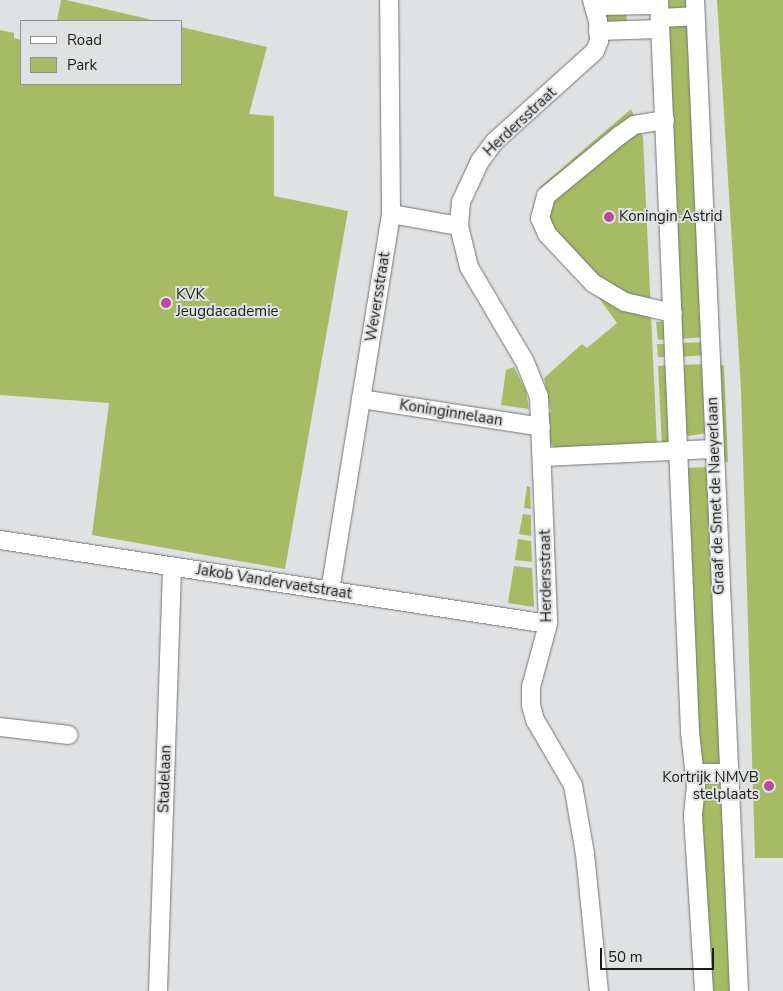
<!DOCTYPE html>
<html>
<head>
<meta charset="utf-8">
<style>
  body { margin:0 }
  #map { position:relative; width:783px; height:991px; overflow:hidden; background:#dfe1e3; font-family:"Nunito Sans",sans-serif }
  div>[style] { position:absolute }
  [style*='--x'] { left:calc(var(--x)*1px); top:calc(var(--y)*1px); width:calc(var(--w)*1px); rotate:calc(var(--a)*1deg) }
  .green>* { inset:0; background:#a6bb63 }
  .roads { filter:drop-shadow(0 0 1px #737577) drop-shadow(0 0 1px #737577) }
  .street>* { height:18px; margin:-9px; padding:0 9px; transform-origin:9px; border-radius:9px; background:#fff }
  .dots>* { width:14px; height:14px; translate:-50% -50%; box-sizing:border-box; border:2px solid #dfe1e3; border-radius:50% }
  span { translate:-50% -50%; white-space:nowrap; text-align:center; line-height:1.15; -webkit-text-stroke:4px #dfe1e3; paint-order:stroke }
  .street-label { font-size:15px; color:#1b1c1c }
  .poi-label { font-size:15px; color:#1b1c1c }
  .left { translate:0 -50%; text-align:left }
  .right { translate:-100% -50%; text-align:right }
  .legend { position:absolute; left:20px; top:20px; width:162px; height:65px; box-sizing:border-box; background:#dfe1e3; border:1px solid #919293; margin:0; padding:6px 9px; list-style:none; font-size:15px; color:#1b1c1c }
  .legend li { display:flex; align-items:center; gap:10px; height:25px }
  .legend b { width:25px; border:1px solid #919293 }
  .scale { position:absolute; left:600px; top:948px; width:114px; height:22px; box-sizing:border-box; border:2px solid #1b1c1c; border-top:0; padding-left:6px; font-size:15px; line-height:18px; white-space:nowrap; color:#1b1c1c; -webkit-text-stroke:4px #dfe1e3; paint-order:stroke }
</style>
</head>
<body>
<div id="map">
  <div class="green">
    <i style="clip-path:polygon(61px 0,66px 0,157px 21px,57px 21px)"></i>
    <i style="clip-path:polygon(663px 0,691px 0,686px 7px,671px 9px)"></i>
    <i style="clip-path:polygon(717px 0,783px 0,783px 858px,755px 858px,741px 390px)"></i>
    <i style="clip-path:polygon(626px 12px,627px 24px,608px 24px,605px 21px,606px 15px)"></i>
    <i style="clip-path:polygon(683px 24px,690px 27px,706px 337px,678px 339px,668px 26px)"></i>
    <i style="clip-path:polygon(181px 27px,267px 47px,249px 114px,274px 116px,274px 196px,348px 211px,285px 569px,92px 535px,109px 403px,0 395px,0 30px,14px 33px,14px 38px,21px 40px,21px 84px,181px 84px)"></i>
    <i style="clip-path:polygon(631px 109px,643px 137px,657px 446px,558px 450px,549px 443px,547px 413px,551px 412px,544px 378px,582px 344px,587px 348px,617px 323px,575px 265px,538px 202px,540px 187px)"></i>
    <i style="clip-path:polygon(669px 321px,669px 339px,658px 340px,656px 322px)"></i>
    <i style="clip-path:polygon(706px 342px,706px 355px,679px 357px,679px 343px)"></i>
    <i style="clip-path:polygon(657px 344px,670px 344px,670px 357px,658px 357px)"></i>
    <i style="clip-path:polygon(715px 363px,724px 366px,728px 462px,720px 462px)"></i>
    <i style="clip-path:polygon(707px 364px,706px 433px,689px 436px,684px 432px,680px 365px)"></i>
    <i style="clip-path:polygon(671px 365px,671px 440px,662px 445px,658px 366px)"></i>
    <i style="clip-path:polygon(514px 367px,526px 391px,529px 409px,501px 405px,506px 370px)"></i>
    <i style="clip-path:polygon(711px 467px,723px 760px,718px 764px,699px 763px,684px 468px)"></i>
    <i style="clip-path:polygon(527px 486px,530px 487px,531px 509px,524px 508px)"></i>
    <i style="clip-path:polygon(523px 514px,531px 515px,531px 536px,519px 534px)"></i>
    <i style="clip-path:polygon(518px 539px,531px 541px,532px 562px,515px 560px)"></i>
    <i style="clip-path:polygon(514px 566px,532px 568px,534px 607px,508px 603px)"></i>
    <i style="clip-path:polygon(716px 781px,721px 783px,734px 991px,706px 991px,700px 785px)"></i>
  </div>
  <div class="roads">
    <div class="street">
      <i style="--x:592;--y:0;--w:22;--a:74"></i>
      <i style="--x:598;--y:21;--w:20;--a:87"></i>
      <i style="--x:599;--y:41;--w:11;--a:112"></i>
      <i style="--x:595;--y:51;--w:135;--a:138"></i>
      <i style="--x:495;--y:141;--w:25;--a:127"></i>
      <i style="--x:480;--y:161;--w:45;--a:114.9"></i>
      <i style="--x:461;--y:202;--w:24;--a:95"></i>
      <i style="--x:459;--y:226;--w:42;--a:76.3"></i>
      <i style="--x:469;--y:267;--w:110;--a:59.5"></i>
      <i style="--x:525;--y:362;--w:37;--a:68"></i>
      <i style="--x:539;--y:396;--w:228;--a:87.7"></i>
      <i style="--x:548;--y:624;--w:65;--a:105.1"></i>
      <i style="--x:531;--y:687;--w:18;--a:90"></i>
      <i style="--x:531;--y:705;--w:16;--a:75"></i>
      <i style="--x:535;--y:720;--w:75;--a:59.7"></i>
      <i style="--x:573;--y:785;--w:70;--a:80.1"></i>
      <i style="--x:585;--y:854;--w:138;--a:84.2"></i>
      <i style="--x:659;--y:0;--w:733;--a:87.57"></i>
      <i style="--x:690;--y:732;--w:54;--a:83.7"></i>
      <i style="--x:696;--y:786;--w:30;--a:96"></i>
      <i style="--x:693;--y:816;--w:175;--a:86.4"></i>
      <i style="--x:695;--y:0;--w:992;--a:87.46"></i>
      <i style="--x:594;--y:6;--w:65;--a:-0.9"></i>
      <i style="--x:660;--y:18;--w:35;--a:-3"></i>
      <i style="--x:598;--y:31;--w:62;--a:-1.8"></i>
      <i style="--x:665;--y:120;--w:31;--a:171"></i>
      <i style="--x:634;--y:125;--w:17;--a:144"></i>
      <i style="--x:620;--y:135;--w:96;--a:140.5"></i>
      <i style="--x:546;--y:196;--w:23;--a:105"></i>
      <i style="--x:540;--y:218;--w:17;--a:66"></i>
      <i style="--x:547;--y:234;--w:67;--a:46.8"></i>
      <i style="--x:593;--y:283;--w:37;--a:31"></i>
      <i style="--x:625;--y:302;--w:49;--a:12.9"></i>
      <i style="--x:391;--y:214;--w:69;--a:10"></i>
      <i style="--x:361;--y:399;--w:182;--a:8.8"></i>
      <i style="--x:543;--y:457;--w:171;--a:-2.7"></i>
      <i style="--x:0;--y:540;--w:554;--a:8.71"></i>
      <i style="--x:330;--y:591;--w:382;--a:-80.8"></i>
      <i style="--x:391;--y:214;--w:214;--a:-90.5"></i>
      <i style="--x:0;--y:727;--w:69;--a:6.6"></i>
      <i style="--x:695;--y:773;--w:34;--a:0"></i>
      <i style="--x:158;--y:991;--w:424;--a:-88.1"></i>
    </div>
  </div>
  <div class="dots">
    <i style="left:609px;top:217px;background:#ba49a4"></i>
    <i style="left:166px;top:303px;background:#ba49a4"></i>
    <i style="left:769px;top:786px;background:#ba49a4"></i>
  </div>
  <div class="street-label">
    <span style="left:520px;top:122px;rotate:-43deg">Herdersstraat</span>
    <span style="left:378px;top:297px;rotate:-81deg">Weversstraat</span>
    <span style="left:451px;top:413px;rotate:9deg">Koninginnelaan</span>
    <span style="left:716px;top:496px;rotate:-92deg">Graaf de Smet de Naeyerlaan</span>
    <span style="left:546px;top:576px;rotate:-91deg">Herdersstraat</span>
    <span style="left:274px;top:582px;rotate:9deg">Jakob Vandervaetstraat</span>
    <span style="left:165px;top:779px;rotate:-88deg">Stadelaan</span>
  </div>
  <div class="poi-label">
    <span class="left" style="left:619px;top:217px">Koningin Astrid</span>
    <span class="left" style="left:176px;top:303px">KVK<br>Jeugdacademie</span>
    <span class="right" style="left:759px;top:786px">Kortrijk NMVB<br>stelplaats</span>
  </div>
  <ul class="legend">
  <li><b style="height:6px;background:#fff"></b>Road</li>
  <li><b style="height:14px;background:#a6bb63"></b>Park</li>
  </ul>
  <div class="scale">50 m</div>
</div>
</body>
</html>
